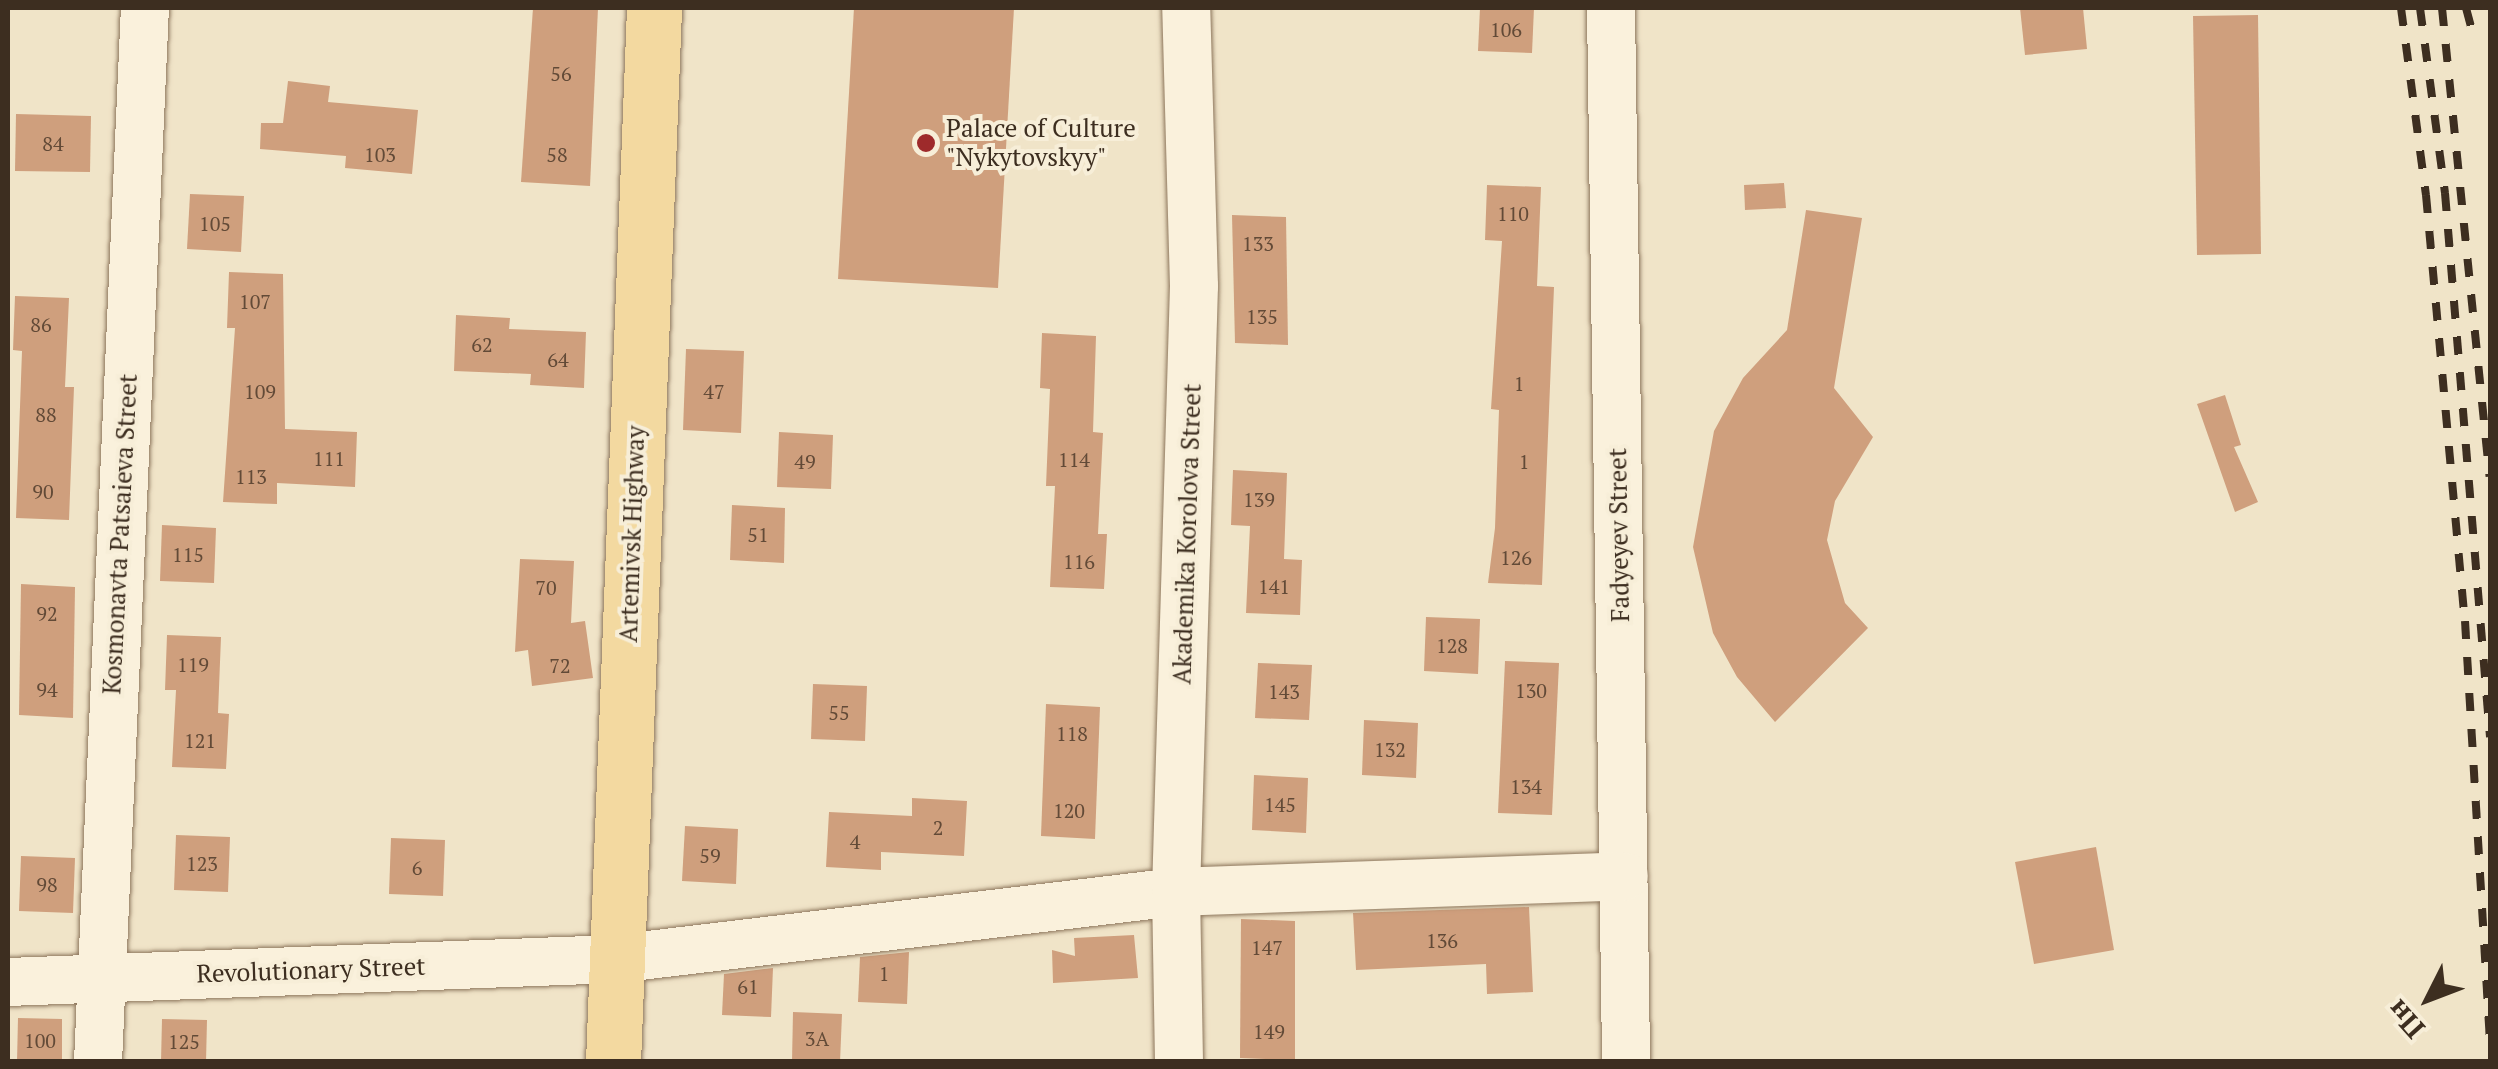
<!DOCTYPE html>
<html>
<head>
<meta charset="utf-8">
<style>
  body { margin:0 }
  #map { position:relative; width:2498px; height:1069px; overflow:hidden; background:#f0e4c8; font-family:"PT Serif",serif }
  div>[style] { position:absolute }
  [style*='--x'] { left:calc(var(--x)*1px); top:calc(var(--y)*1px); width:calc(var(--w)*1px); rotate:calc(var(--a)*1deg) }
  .building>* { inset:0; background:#cf9f7d }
  .roads { filter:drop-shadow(0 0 2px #8d765c) drop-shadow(0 0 2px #8d765c) }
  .minor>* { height:48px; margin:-24px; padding:0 24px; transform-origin:24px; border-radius:24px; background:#faf1dc }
  .major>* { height:55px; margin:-27.5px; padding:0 27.5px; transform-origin:27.5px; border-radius:27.5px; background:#f3d9a0 }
  .rail>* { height:8px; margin-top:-4px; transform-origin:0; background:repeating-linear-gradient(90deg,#3d2e20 0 18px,transparent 0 36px) }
  .dots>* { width:28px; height:28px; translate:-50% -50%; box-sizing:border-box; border:5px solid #f7eed8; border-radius:50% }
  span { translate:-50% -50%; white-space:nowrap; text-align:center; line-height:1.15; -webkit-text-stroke:8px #f7eed8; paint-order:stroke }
  .number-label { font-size:20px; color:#624a37 }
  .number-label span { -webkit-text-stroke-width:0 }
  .poi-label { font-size:25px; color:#3d2e20 }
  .left { translate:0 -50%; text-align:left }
  .street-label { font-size:25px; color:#3d2e20 }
  .frame { position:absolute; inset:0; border:10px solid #3d2e20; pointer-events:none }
  .north { position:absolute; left:2378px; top:949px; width:100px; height:100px; -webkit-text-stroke:8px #f7eed8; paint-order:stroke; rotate:228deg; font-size:28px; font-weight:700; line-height:40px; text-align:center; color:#3d2e20 }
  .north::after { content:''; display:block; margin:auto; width:35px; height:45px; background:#3d2e20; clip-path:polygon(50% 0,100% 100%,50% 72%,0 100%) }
</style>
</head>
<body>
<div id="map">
  <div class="building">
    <i style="clip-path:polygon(533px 8px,598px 8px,590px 186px,521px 182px)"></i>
    <i style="clip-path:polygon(854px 8px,1014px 8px,998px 288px,838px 279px)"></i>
    <i style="clip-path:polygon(1480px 8px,1534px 8px,1532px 53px,1478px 51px)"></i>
    <i style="clip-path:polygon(2020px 8px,2083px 8px,2087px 49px,2025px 55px)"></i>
    <i style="clip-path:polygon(2258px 15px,2261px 254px,2197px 255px,2193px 16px)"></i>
    <i style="clip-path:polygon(288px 81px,330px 86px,328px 102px,418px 110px,412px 174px,345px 168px,346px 156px,260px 149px,261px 123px,283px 123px)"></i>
    <i style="clip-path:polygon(16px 114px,91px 116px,90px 172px,15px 171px)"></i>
    <i style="clip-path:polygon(1784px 183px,1786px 208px,1745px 210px,1744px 185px)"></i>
    <i style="clip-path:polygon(1487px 185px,1541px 187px,1537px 286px,1554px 287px,1542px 585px,1488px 583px,1495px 528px,1499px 410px,1491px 409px,1502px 241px,1485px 240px)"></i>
    <i style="clip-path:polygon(190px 194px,244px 196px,241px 252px,187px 249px)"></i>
    <i style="clip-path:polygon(1806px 210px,1862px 218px,1834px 388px,1873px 437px,1835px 501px,1827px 540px,1845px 603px,1868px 628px,1775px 722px,1737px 677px,1713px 633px,1693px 547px,1714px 431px,1743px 378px,1787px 330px)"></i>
    <i style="clip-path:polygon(1232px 215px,1286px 217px,1288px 345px,1235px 343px)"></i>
    <i style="clip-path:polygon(229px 272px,283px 274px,285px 429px,357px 432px,355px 487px,277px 483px,277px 504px,223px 502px,235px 328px,227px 328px)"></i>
    <i style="clip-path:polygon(15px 296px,69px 298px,65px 387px,74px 387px,69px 520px,16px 518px,22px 351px,13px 350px)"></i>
    <i style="clip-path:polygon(456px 315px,510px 318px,509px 329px,586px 332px,584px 388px,530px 385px,531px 374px,454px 371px)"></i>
    <i style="clip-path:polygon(1042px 333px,1096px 336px,1093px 432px,1103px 433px,1098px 534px,1107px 534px,1104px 589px,1050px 587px,1055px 486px,1046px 486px,1050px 389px,1040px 388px)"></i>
    <i style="clip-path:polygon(686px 349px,744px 351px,741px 433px,683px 430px)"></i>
    <i style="clip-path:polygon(2225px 395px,2241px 445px,2234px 447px,2258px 502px,2235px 512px,2197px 404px)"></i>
    <i style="clip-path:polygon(779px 432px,833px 435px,831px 489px,777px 487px)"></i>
    <i style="clip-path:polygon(1233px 470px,1287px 473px,1284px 559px,1302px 560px,1300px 615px,1246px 613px,1250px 526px,1231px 525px)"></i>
    <i style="clip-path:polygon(732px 505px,785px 508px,784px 563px,730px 560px)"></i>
    <i style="clip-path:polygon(162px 525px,216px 528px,214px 583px,160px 581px)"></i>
    <i style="clip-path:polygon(520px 559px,574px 561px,571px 623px,585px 621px,593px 678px,532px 686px,528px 650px,515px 652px)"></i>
    <i style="clip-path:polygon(21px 584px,75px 587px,73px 718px,19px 715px)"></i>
    <i style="clip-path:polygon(1426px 617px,1480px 619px,1478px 674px,1424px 671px)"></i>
    <i style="clip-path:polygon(167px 635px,221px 637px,218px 713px,229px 714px,226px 769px,172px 767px,176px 690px,165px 690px)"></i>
    <i style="clip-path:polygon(1505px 661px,1559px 663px,1552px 815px,1498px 813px)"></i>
    <i style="clip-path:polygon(1258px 663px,1312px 665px,1309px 720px,1255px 718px)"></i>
    <i style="clip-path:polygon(813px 684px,867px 686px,865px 741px,811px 739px)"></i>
    <i style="clip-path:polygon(1046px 704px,1100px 707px,1095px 839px,1041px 836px)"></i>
    <i style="clip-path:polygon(1364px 720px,1418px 723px,1416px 778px,1362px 775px)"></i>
    <i style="clip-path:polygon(1254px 775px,1308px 778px,1306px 833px,1252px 830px)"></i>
    <i style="clip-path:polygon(912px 798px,967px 801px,964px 856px,881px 852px,881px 870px,826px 867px,829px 812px,912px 816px)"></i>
    <i style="clip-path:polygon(685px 826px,738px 829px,736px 884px,682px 881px)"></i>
    <i style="clip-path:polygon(176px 835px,230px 837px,228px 892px,174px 890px)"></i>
    <i style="clip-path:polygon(391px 838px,445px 840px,443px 896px,389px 894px)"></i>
    <i style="clip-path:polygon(2096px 847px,2114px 950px,2034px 964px,2015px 862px)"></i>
    <i style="clip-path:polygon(21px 856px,75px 858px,73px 913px,19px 911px)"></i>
    <i style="clip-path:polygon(1529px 907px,1533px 992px,1487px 994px,1486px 964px,1356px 970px,1353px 913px)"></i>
    <i style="clip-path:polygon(1241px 919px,1295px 921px,1295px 1060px,1240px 1058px)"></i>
    <i style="clip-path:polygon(1134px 935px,1138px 978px,1053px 983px,1052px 950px,1075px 956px,1074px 938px)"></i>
    <i style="clip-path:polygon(909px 952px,907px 1004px,858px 1002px,860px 957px)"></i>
    <i style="clip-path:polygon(773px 968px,771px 1017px,722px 1015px,724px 974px)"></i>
    <i style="clip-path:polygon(793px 1012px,842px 1014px,840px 1062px,792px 1062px)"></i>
    <i style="clip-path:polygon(18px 1018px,62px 1019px,62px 1062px,17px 1062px)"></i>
    <i style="clip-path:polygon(162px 1019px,207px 1020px,206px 1062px,161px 1062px)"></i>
  </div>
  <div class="roads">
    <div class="minor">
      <i style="--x:1611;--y:8;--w:1054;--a:89.18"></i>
      <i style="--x:8;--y:982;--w:607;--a:-2.17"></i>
      <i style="--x:615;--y:959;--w:565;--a:-6.81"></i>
      <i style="--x:1176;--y:892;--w:448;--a:-2"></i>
      <i style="--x:98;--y:1062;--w:1055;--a:-87.45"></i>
      <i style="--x:1179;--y:1062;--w:170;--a:-91"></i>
      <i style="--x:1176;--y:892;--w:606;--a:-88.3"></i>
      <i style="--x:1194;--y:286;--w:278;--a:-91.6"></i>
    </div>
    <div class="major">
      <i style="--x:613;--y:1062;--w:1055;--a:-87.77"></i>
    </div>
  </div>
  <div class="rail">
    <i style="--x:2401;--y:8;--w:189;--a:82.4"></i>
    <i style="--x:2426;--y:195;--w:428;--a:84.8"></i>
    <i style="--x:2465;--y:621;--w:427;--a:86.6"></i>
    <i style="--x:2420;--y:8;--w:187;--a:82.3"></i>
    <i style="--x:2445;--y:193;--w:546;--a:85.27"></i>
    <i style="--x:2442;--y:8;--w:471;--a:84.2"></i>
    <i style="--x:2466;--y:8;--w:23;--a:75"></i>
  </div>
  <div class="dots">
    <i style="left:926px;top:143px;background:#9e2a2b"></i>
  </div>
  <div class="number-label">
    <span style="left:1506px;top:29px">106</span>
    <span style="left:561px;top:73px">56</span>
    <span style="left:53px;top:143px">84</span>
    <span style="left:380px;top:154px">103</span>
    <span style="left:557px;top:154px">58</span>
    <span style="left:1513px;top:213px">110</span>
    <span style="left:215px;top:223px">105</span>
    <span style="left:1258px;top:243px">133</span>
    <span style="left:255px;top:301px">107</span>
    <span style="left:1262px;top:316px">135</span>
    <span style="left:41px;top:324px">86</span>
    <span style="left:482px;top:344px">62</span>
    <span style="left:558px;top:359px">64</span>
    <span style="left:1519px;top:383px">1</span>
    <span style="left:260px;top:391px">109</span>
    <span style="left:714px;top:391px">47</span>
    <span style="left:46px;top:414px">88</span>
    <span style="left:329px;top:458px">111</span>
    <span style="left:1074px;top:459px">114</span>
    <span style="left:805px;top:461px">49</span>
    <span style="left:1524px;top:461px">1</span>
    <span style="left:251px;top:476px">113</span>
    <span style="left:43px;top:491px">90</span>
    <span style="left:1259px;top:499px">139</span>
    <span style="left:758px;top:534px">51</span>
    <span style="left:188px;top:554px">115</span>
    <span style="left:1516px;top:557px">126</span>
    <span style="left:1079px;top:561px">116</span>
    <span style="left:1274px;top:586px">141</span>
    <span style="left:546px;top:587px">70</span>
    <span style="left:47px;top:613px">92</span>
    <span style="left:1452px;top:645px">128</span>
    <span style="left:193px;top:664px">119</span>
    <span style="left:560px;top:665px">72</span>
    <span style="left:47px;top:689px">94</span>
    <span style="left:1531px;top:690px">130</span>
    <span style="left:1284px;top:691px">143</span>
    <span style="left:839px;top:712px">55</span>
    <span style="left:1072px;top:733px">118</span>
    <span style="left:200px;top:740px">121</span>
    <span style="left:1390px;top:749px">132</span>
    <span style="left:1526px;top:786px">134</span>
    <span style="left:1280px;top:804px">145</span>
    <span style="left:1069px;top:810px">120</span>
    <span style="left:938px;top:827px">2</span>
    <span style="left:855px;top:841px">4</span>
    <span style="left:710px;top:855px">59</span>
    <span style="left:202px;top:863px">123</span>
    <span style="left:417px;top:867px">6</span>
    <span style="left:47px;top:884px">98</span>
    <span style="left:1442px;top:940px">136</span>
    <span style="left:1267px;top:947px">147</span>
    <span style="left:884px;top:973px">1</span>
    <span style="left:748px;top:986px">61</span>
    <span style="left:1269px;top:1031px">149</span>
    <span style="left:817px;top:1038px">3А</span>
    <span style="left:40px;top:1040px">100</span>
    <span style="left:184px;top:1041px">125</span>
  </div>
  <div class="poi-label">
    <span class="left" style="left:946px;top:143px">Palace of Culture<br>"Nykytovskyy"</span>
  </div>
  <div class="street-label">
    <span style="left:120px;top:534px;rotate:-87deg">Kosmonavta Patsaieva Street</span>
    <span style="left:632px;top:534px;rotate:-88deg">Artemivsk Highway</span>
    <span style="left:1187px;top:534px;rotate:-88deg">Akademika Korolova Street</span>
    <span style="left:1619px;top:535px;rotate:-91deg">Fadyeyev Street</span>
    <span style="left:311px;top:970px;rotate:-2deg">Revolutionary Street</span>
  </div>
  <div class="frame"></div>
  <div class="north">Пн</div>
</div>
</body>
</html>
